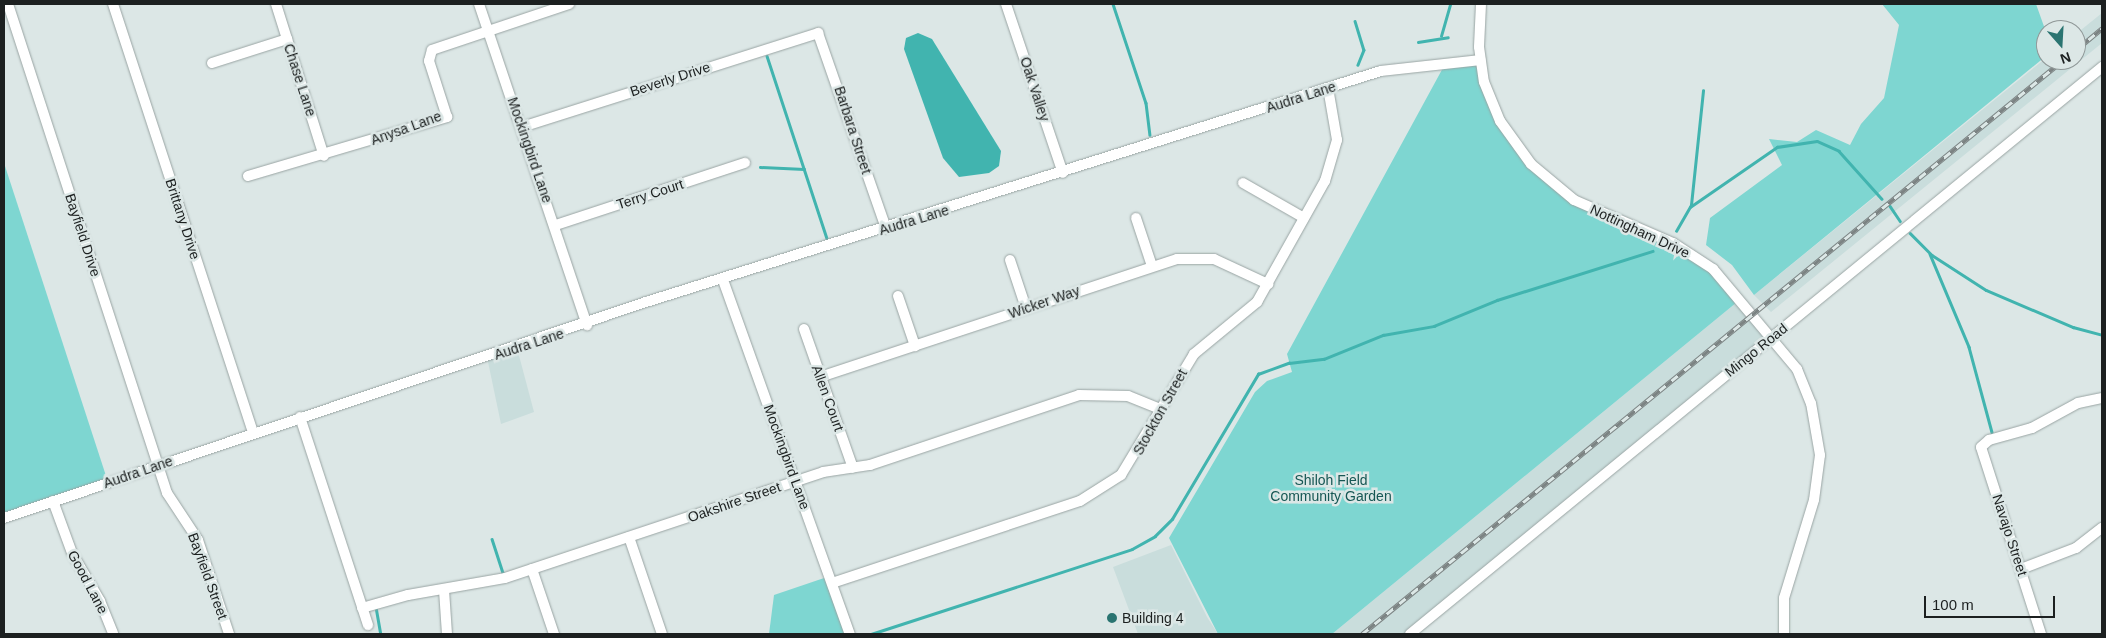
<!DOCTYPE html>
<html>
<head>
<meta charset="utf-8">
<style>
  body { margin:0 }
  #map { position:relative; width:2106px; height:638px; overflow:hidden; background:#dce7e6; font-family:Helvetica,sans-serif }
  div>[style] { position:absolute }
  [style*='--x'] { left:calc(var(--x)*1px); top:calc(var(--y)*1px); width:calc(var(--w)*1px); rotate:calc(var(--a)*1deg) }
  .built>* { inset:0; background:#c9dddc }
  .green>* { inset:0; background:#7ed6d1 }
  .water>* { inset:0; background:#41b4af }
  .stream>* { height:2.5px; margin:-1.25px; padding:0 1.25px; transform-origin:1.25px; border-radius:1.25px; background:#41b4af }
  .roads { filter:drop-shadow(0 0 1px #99a4a3) drop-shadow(0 0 1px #99a4a3) }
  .minor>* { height:10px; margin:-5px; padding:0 5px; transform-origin:5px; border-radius:5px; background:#fff }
  .rail>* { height:4.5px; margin-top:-2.25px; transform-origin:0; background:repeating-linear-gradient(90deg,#dce7e6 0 8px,#7c8383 0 16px); box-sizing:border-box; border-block:1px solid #7c8383 }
  .dots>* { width:14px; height:14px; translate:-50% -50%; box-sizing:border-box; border:2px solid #dce7e6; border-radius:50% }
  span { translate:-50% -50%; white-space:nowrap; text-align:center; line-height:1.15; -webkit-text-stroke:5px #dce7e6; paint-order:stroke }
  .street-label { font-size:14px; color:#1c2020 }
  .park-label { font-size:14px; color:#165754 }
  .poi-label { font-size:14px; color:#1c2020 }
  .left { translate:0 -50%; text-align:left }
  .frame { position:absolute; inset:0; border:5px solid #1c2020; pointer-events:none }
  .north { position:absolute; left:2036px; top:20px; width:50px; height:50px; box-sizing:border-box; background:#dce7e6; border:1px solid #8f9797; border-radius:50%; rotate:161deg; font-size:14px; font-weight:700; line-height:20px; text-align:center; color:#1c2020 }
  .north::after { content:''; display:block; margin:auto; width:18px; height:22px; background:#2a7471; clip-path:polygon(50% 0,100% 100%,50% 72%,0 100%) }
  .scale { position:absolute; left:1924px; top:596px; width:131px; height:22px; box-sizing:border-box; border:2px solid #1c2020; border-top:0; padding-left:6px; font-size:15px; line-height:18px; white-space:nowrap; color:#1c2020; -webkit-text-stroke:4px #dce7e6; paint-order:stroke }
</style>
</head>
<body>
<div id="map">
  <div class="built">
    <i style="clip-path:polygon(2102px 13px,2102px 43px,1771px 312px,1754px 295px,2046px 58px,2076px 60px,2076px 34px)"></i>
    <i style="clip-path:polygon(1742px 298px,1773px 337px,1410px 634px,1332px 634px)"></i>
    <i style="clip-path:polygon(517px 348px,534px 412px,501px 424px,487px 357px)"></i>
    <i style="clip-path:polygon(1171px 545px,1207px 617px,1218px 634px,1138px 634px,1113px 567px)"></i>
  </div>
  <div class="green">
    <i style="clip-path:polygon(1882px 4px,2036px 4px,2046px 32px,2046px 56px,1754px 295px,1732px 265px,1706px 245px,1710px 218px,1782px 165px,1769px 139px,1797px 142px,1816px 130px,1850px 145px,1861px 124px,1884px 98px,1899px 25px)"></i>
    <i style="clip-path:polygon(1480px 60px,1500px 121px,1555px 187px,1673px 243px,1742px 298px,1332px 634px,1218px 634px,1169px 538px,1255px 392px,1267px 381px,1292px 372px,1287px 354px,1444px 66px)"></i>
    <i style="clip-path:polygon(4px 163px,108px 482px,4px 518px)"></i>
    <i style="clip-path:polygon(830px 576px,850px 634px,769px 634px,774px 595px)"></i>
  </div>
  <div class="water">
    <i style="clip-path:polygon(918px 33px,932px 39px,1001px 151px,999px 166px,989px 173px,959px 177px,943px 158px,904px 49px,906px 38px)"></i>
  </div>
  <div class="stream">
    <i style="--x:1113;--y:4;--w:104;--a:71.6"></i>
    <i style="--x:1146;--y:103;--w:32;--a:83"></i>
    <i style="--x:1355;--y:21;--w:30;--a:73"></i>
    <i style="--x:1364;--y:50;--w:16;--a:112"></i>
    <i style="--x:1441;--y:36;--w:33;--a:-74"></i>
    <i style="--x:1418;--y:42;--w:30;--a:-9"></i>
    <i style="--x:767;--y:56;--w:192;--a:71.8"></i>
    <i style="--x:760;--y:167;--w:44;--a:2.6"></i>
    <i style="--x:1890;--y:206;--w:18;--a:56"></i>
    <i style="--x:1690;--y:207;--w:106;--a:-34.6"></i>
    <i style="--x:1777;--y:147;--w:40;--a:-8.5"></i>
    <i style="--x:1817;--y:141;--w:24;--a:24"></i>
    <i style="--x:1839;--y:151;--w:64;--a:48.1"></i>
    <i style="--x:1676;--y:231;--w:30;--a:-60"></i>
    <i style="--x:1691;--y:205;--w:115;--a:-84"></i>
    <i style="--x:1910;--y:233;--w:31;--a:45"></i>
    <i style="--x:1932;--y:255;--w:64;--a:32.9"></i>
    <i style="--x:1986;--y:290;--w:95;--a:23"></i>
    <i style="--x:2073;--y:327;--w:30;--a:15"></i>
    <i style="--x:1930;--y:254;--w:101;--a:67.2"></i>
    <i style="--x:1969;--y:347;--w:88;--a:74.9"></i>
    <i style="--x:492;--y:539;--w:38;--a:72"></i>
    <i style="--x:376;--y:607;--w:27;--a:80"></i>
    <i style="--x:871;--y:634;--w:274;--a:-18"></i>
    <i style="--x:1132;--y:549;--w:26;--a:-29"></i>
    <i style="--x:1155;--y:536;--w:24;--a:-45"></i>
    <i style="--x:1172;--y:519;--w:169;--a:-59.3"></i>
    <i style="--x:1258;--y:374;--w:33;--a:-20"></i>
    <i style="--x:1289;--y:363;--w:35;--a:-7"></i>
    <i style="--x:1324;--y:359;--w:64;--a:-22.1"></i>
    <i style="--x:1383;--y:335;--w:52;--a:-10"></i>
    <i style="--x:1434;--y:326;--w:68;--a:-22.4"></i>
    <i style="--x:1497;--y:300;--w:163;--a:-17.5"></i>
  </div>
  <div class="roads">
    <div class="minor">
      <i style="--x:8;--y:4;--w:514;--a:71.99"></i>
      <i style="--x:167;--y:493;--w:56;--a:56.6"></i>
      <i style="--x:198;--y:540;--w:99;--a:71.7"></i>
      <i style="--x:113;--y:4;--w:451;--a:71.9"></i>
      <i style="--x:276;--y:4;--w:159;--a:72.5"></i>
      <i style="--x:479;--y:4;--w:339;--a:71.4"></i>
      <i style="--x:1006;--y:4;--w:178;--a:71.4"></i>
      <i style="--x:1481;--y:4;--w:43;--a:92.7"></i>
      <i style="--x:1479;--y:47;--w:35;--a:82"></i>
      <i style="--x:1484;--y:82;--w:42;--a:67.7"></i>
      <i style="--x:1500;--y:121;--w:53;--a:54.2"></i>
      <i style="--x:1531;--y:164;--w:56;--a:39.9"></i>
      <i style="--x:1574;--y:200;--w:108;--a:23.5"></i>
      <i style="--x:1673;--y:243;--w:48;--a:33"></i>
      <i style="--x:1713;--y:269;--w:131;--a:50"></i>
      <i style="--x:1797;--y:369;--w:37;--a:68"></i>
      <i style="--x:1811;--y:403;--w:53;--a:80.2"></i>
      <i style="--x:1820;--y:455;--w:45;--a:97.6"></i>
      <i style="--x:1814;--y:500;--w:102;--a:107"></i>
      <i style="--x:1784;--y:598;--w:36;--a:90"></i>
      <i style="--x:212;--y:63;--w:79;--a:-17.7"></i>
      <i style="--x:522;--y:127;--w:311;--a:-17.6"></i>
      <i style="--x:818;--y:33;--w:207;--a:70.8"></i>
      <i style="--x:248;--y:176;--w:208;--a:-16.5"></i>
      <i style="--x:447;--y:117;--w:59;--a:-107.8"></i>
      <i style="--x:429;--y:61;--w:11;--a:-75"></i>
      <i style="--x:432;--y:50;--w:145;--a:-18.6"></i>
      <i style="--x:1243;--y:183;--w:70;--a:29.8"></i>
      <i style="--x:1136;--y:218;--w:51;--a:71.6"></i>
      <i style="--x:556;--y:225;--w:199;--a:-18.2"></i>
      <i style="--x:1010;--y:260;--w:51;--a:71.6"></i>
      <i style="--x:723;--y:280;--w:376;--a:70.3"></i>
      <i style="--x:898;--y:296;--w:53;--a:71.2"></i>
      <i style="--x:804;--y:329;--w:147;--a:70.6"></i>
      <i style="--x:820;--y:377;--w:376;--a:-18.3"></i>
      <i style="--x:1177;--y:259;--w:37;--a:0"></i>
      <i style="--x:1214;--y:259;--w:60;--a:24.8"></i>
      <i style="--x:300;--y:417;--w:219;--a:71.9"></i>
      <i style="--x:53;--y:501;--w:55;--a:69.9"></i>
      <i style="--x:72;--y:553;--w:56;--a:59.7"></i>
      <i style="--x:100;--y:601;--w:35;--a:68"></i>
      <i style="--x:4;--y:518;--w:677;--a:-18.6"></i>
      <i style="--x:646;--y:302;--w:770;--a:-17.45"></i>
      <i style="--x:1381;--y:71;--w:100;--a:-6.3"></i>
      <i style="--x:629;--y:537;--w:102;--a:71.2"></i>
      <i style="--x:532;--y:569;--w:69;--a:71.3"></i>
      <i style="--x:2021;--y:569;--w:59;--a:-20.9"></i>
      <i style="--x:2076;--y:548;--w:33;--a:-38"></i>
      <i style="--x:832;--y:583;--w:261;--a:-18.3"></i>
      <i style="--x:1080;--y:501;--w:49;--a:-32.4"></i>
      <i style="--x:1121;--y:475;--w:141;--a:-58.9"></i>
      <i style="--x:1194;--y:354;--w:82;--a:-39.5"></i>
      <i style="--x:1257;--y:302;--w:139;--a:-60.7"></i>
      <i style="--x:1325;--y:181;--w:43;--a:-73.7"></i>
      <i style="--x:1337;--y:140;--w:53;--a:-99.8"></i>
      <i style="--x:444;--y:590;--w:44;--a:86.1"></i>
      <i style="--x:362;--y:608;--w:48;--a:-15.8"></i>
      <i style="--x:408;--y:595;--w:98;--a:-9.9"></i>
      <i style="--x:505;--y:578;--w:335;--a:-18.4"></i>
      <i style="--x:823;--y:472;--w:48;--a:-8.5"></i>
      <i style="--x:870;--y:465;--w:220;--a:-18.5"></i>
      <i style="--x:1079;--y:395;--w:49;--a:1.2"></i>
      <i style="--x:1128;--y:396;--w:35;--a:22"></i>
      <i style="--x:1410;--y:634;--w:895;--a:-39.33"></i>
      <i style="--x:2041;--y:634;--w:196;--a:-107.8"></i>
      <i style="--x:1981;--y:447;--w:11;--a:-41"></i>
      <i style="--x:1989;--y:440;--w:45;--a:-15.6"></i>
      <i style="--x:2032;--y:428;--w:52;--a:-28.5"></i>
      <i style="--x:2078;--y:403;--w:25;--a:-12"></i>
    </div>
  </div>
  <div class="rail">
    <i style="--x:2076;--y:50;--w:34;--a:-40"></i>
    <i style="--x:1362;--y:634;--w:906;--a:-39.31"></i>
  </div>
  <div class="dots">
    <i style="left:1112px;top:618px;background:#2a7471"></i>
  </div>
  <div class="street-label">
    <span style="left:670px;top:79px;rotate:-18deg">Beverly Drive</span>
    <span style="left:300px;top:80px;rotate:72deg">Chase Lane</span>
    <span style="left:1035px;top:89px;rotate:72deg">Oak Valley</span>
    <span style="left:1301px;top:97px;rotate:-18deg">Audra Lane</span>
    <span style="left:406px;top:128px;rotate:-20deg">Anysa Lane</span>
    <span style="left:853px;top:130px;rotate:72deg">Barbara Street</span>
    <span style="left:530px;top:150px;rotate:71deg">Mockingbird Lane</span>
    <span style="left:650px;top:194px;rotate:-18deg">Terry Court</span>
    <span style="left:183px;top:219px;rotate:72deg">Brittany Drive</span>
    <span style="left:914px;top:220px;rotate:-17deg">Audra Lane</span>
    <span style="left:1640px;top:231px;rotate:25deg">Nottingham Drive</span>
    <span style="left:83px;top:235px;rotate:72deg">Bayfield Drive</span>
    <span style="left:1044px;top:302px;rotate:-19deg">Wicker Way</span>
    <span style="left:529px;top:344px;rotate:-18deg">Audra Lane</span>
    <span style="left:1756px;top:350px;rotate:-39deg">Mingo Road</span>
    <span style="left:828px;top:398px;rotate:70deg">Allen Court</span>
    <span style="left:1160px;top:412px;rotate:-61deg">Stockton Street</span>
    <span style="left:787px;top:457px;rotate:70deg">Mockingbird Lane</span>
    <span style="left:138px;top:472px;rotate:-19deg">Audra Lane</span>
    <span style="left:734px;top:502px;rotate:-19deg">Oakshire Street</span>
    <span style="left:2010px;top:535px;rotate:72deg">Navajo Street</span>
    <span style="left:208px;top:576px;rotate:70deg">Bayfield Street</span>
    <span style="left:88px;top:582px;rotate:62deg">Good Lane</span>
  </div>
  <div class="park-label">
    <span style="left:1331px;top:488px">Shiloh Field<br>Community Garden</span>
  </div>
  <div class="poi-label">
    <span class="left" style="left:1122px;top:618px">Building 4</span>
  </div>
  <div class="frame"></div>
  <div class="north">N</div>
  <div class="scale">100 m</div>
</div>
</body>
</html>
